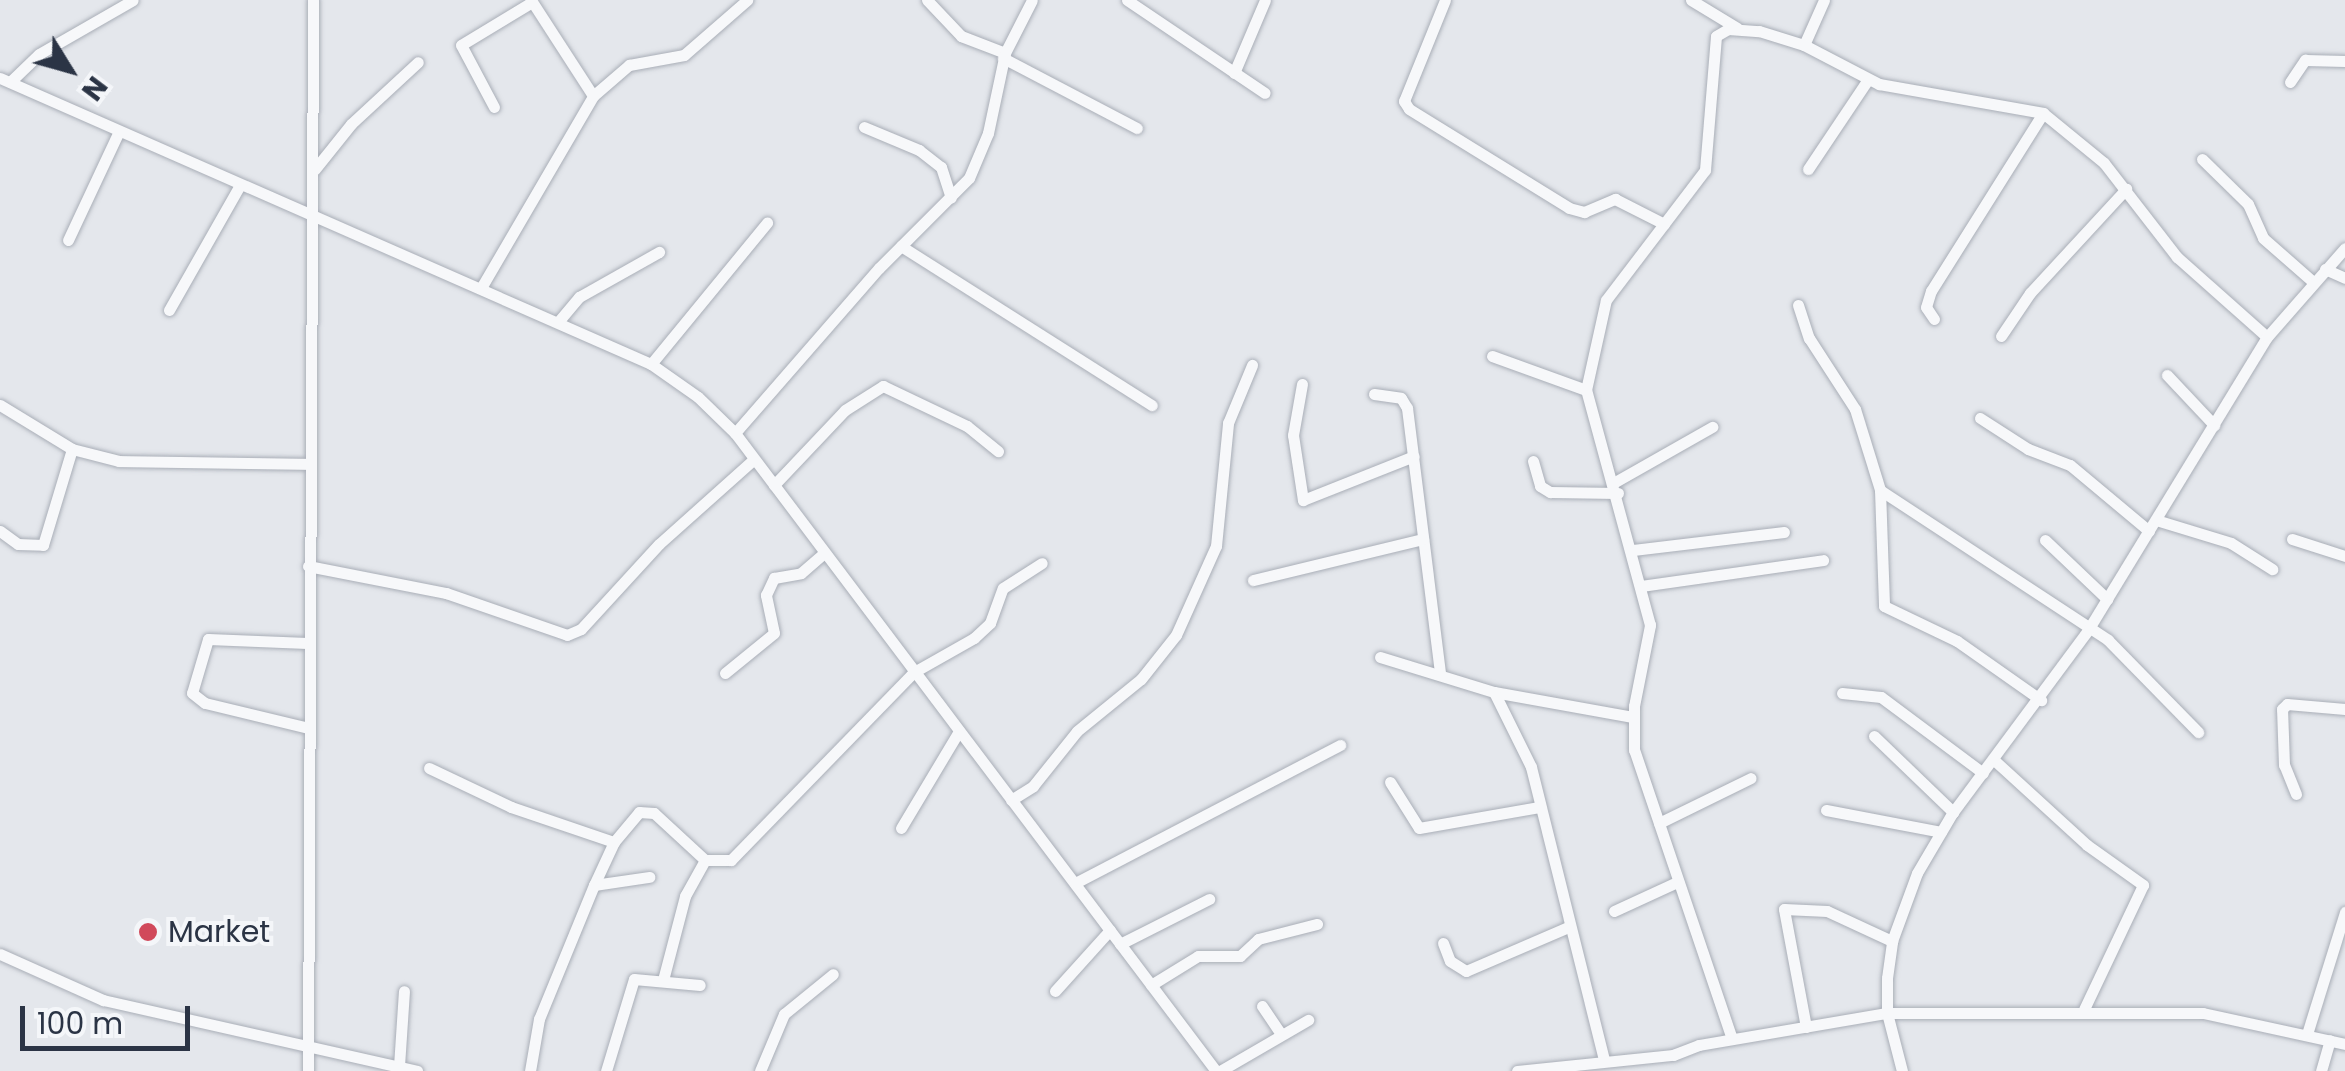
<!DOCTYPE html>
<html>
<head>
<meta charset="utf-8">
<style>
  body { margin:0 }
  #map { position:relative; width:2345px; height:1071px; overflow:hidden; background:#e4e7ec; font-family:Poppins,sans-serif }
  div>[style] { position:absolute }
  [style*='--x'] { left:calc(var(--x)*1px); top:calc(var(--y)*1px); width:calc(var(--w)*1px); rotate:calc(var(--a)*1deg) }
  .roads { filter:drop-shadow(0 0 2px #a9aeb7) drop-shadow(0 0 2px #a9aeb7) }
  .minor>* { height:11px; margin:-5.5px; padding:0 5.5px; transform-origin:5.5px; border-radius:5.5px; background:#f7f8fa }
  .dots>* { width:28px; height:28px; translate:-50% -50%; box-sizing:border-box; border:5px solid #f4f6f9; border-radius:50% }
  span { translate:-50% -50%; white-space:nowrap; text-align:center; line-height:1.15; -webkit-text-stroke:8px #f4f6f9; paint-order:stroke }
  .poi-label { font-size:30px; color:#2b3445 }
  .left { translate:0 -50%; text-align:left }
  .north { position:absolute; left:20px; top:20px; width:100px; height:100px; -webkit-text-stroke:8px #f4f6f9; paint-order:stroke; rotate:127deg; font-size:28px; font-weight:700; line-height:40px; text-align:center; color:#2b3445 }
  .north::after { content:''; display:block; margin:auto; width:35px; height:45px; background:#2b3445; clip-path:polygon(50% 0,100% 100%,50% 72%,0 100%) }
  .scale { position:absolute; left:20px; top:1006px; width:170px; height:45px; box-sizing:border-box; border:5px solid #2b3445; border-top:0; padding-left:12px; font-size:30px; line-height:35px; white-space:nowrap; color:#2b3445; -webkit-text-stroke:8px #f4f6f9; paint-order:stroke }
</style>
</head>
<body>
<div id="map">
  <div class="roads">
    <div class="minor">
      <i style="--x:531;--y:0;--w:114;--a:57.1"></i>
      <i style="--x:927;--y:0;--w:50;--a:46.6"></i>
      <i style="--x:961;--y:36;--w:47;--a:21.1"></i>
      <i style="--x:1127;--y:0;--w:166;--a:34"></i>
      <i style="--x:1445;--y:0;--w:109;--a:112.1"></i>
      <i style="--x:1404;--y:101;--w:9;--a:58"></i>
      <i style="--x:1409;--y:109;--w:188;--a:31.7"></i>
      <i style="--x:1569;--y:208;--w:16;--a:15"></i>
      <i style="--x:1584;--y:212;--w:34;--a:-23"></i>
      <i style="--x:1615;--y:199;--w:55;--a:27"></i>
      <i style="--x:1691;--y:0;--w:54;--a:31.3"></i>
      <i style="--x:1804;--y:45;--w:49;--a:-66"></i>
      <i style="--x:1003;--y:58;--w:151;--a:27.6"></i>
      <i style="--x:1234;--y:73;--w:79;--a:-67"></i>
      <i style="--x:0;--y:78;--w:711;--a:23.72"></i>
      <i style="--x:651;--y:364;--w:57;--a:35.1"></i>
      <i style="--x:698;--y:397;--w:52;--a:44.2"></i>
      <i style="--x:735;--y:433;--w:799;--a:52.99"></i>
      <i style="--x:10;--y:82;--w:40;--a:-44"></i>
      <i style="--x:39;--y:54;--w:108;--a:-29.9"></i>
      <i style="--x:2290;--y:82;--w:27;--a:-56"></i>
      <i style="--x:2305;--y:60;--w:40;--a:1.4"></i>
      <i style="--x:494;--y:107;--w:70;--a:-118"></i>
      <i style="--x:461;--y:45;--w:83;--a:-31.2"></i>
      <i style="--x:864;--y:127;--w:60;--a:22.7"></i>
      <i style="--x:919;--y:150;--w:28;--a:38"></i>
      <i style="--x:941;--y:167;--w:32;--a:72"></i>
      <i style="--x:2202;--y:159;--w:64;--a:44.4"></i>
      <i style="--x:2248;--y:204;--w:37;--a:66"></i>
      <i style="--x:2263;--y:238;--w:67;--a:41.3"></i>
      <i style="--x:315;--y:169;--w:58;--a:-51.3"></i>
      <i style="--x:351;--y:124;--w:91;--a:-42.8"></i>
      <i style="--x:1808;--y:169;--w:106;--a:-56.2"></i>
      <i style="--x:68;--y:240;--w:120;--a:-64.9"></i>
      <i style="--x:901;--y:246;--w:297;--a:32.4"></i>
      <i style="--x:2325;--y:269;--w:22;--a:24"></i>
      <i style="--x:481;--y:288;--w:222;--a:-59.7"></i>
      <i style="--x:593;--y:96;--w:48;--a:-40.7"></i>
      <i style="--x:629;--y:65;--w:56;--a:-10.3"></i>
      <i style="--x:684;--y:55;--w:84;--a:-41.1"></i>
      <i style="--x:1798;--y:305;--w:35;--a:72"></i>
      <i style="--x:1809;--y:338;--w:85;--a:57.1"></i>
      <i style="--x:1855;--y:409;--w:85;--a:72.8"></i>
      <i style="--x:1880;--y:490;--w:116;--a:88"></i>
      <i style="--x:1884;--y:606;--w:81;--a:25.6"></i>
      <i style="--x:1957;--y:641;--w:103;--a:35.1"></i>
      <i style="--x:169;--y:310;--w:144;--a:-60.4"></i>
      <i style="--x:1934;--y:319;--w:14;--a:-124"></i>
      <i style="--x:1926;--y:307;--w:17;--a:-73"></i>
      <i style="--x:1931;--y:291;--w:210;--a:-57.8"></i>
      <i style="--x:558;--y:322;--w:33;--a:-50"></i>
      <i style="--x:579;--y:297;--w:92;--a:-29.4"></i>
      <i style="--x:2001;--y:336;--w:52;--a:-56"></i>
      <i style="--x:2030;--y:293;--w:142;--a:-47.3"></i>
      <i style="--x:1492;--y:356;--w:100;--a:19.9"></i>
      <i style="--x:651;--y:364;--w:183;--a:-50.6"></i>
      <i style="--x:2167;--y:375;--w:69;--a:46.8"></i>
      <i style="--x:1302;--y:384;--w:52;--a:100"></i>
      <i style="--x:1293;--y:435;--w:66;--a:81.3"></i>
      <i style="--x:1303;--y:500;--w:119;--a:-21.6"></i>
      <i style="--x:1374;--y:394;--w:27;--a:8"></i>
      <i style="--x:1401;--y:398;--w:12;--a:59"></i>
      <i style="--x:1407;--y:408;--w:266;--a:82.9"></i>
      <i style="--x:0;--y:405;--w:84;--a:31.4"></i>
      <i style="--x:72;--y:449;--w:49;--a:14.3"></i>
      <i style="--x:119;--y:461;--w:191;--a:0.9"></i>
      <i style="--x:1980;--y:418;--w:57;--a:32.9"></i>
      <i style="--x:2028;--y:449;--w:45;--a:20.9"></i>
      <i style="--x:2070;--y:465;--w:103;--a:39.9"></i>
      <i style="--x:735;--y:433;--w:219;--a:-48.9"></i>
      <i style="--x:879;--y:268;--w:127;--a:-45"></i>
      <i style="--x:969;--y:178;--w:49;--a:-67.1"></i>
      <i style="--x:988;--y:133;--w:82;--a:-78"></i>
      <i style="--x:1005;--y:53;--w:59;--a:-63"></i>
      <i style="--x:1533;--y:461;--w:26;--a:74"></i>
      <i style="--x:1540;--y:486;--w:12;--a:31"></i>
      <i style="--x:1550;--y:492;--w:68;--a:0.8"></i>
      <i style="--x:1615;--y:482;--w:112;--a:-29.6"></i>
      <i style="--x:774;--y:485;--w:103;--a:-46.6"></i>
      <i style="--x:845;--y:410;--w:45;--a:-32.3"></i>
      <i style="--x:883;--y:386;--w:93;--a:25.5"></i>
      <i style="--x:967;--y:426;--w:40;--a:39"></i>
      <i style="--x:1880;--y:490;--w:273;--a:33.3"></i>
      <i style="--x:2108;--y:640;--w:129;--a:45.6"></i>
      <i style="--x:2156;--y:520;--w:78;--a:17"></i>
      <i style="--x:2231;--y:543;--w:49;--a:32.4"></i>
      <i style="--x:0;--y:531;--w:22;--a:36"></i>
      <i style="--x:18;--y:544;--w:25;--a:2"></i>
      <i style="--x:43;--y:545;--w:100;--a:-73.2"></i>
      <i style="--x:2292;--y:539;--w:56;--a:17.8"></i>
      <i style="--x:2045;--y:540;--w:86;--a:43.6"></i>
      <i style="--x:1633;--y:550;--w:152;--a:-6.8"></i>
      <i style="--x:308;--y:566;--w:141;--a:11.1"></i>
      <i style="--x:446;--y:593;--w:128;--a:19.1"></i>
      <i style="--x:567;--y:635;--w:15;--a:-23"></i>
      <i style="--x:581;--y:629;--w:115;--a:-47.5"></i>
      <i style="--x:659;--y:544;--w:127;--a:-41.8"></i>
      <i style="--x:1253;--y:580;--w:175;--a:-13.6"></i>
      <i style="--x:1641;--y:586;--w:184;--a:-8.1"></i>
      <i style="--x:307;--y:643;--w:99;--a:-177.7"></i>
      <i style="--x:208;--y:639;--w:56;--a:106.5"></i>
      <i style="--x:192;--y:693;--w:16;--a:38"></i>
      <i style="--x:205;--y:703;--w:106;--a:13.6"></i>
      <i style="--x:1380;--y:657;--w:119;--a:17.1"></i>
      <i style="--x:1494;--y:692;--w:141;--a:10.2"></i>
      <i style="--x:725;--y:673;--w:63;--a:-39.2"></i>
      <i style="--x:774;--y:633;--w:39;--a:-102"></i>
      <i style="--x:766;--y:595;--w:19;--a:-65"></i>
      <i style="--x:774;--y:578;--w:27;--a:-10"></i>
      <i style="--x:801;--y:573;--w:30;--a:-41"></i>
      <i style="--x:1494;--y:692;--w:84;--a:63.7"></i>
      <i style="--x:1531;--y:767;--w:301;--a:76"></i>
      <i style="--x:1842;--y:693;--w:39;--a:6"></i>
      <i style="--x:1881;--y:697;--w:127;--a:36.7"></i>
      <i style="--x:1874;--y:736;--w:110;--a:43.9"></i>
      <i style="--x:1994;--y:760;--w:126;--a:42.4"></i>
      <i style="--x:2087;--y:845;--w:69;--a:35.5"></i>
      <i style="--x:2143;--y:885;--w:137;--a:115.4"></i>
      <i style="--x:429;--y:768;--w:91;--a:25.4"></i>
      <i style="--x:511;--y:807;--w:109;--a:18.8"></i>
      <i style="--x:1390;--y:782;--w:54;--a:57.8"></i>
      <i style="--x:1419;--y:828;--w:122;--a:-9.9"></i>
      <i style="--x:2296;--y:794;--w:31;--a:-112"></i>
      <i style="--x:2284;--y:765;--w:56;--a:-92"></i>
      <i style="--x:2282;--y:709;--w:7;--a:-45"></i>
      <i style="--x:2287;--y:704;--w:58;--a:4.9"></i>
      <i style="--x:1011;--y:800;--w:26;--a:-32"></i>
      <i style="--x:1033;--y:786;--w:70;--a:-51.3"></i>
      <i style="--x:1077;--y:731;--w:82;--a:-39.1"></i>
      <i style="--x:1141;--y:679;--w:56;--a:-51.5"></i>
      <i style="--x:1176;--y:635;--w:98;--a:-65.8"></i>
      <i style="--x:1216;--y:546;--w:124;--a:-84.4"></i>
      <i style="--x:1228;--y:423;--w:63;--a:-67.5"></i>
      <i style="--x:1826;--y:810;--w:117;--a:10.8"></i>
      <i style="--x:1659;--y:823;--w:102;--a:-26.1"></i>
      <i style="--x:901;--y:828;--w:113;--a:-59.1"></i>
      <i style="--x:1075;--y:883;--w:299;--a:-27.5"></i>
      <i style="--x:594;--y:885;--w:47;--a:-65.1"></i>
      <i style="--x:614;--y:842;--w:39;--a:-50"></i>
      <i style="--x:639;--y:812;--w:15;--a:4"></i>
      <i style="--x:654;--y:813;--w:69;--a:42.7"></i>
      <i style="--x:705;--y:860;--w:26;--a:0"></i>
      <i style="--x:731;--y:860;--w:262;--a:-45.8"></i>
      <i style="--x:914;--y:672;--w:69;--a:-29.5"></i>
      <i style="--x:974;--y:638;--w:22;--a:-43"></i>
      <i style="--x:990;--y:623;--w:37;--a:-70"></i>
      <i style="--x:1003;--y:588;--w:46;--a:-32.7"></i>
      <i style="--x:1614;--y:911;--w:67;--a:-24.7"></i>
      <i style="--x:1443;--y:943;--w:19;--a:69"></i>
      <i style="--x:1450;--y:961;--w:19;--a:32"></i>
      <i style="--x:1466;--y:971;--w:111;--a:-23.3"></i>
      <i style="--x:1120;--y:944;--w:100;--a:-26.8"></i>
      <i style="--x:0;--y:954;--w:113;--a:24.1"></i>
      <i style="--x:103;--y:1000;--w:322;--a:12.7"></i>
      <i style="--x:663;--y:980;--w:87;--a:-75.3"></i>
      <i style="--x:685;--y:896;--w:41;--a:-60.9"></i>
      <i style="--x:1151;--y:985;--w:55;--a:-31.7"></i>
      <i style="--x:1198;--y:956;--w:42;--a:0"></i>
      <i style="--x:1240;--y:956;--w:25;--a:-43"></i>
      <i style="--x:1258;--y:939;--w:61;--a:-14.3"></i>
      <i style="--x:1055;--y:991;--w:82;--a:-48"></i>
      <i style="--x:1262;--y:1006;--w:32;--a:56"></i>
      <i style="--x:1806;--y:1027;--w:120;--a:-100.6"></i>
      <i style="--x:1784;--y:909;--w:43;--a:2.7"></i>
      <i style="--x:1827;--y:911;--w:72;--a:24.8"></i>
      <i style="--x:2307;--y:1034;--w:128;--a:-72.7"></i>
      <i style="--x:1732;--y:1039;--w:305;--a:-108.7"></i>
      <i style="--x:1634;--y:750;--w:44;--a:-90"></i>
      <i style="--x:1634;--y:706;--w:83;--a:-78.8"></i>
      <i style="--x:1650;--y:625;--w:244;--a:-105.2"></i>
      <i style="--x:1586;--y:390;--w:92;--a:-77.5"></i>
      <i style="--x:1606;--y:300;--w:163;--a:-52.7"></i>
      <i style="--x:1705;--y:170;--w:134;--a:-85.3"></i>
      <i style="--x:1716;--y:36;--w:14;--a:-30"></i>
      <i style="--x:1728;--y:29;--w:31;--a:4"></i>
      <i style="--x:1759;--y:31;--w:47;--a:17.3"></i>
      <i style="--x:1804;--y:45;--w:85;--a:27.5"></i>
      <i style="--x:1879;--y:84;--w:167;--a:10"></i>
      <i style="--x:2043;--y:113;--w:79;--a:39.3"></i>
      <i style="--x:2104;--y:163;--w:119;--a:52.2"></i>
      <i style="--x:2177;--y:257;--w:120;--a:41.6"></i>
      <i style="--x:399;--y:1066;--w:75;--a:-86.2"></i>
      <i style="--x:308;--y:1071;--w:1071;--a:-89.73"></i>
      <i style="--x:530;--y:1071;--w:53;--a:-80.2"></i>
      <i style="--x:539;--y:1019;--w:145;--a:-67.7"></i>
      <i style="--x:594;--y:885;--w:56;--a:-8.3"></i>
      <i style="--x:606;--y:1071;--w:96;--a:-73.1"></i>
      <i style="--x:634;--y:979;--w:66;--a:5.2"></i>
      <i style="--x:760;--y:1071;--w:62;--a:-67.2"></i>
      <i style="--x:784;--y:1014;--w:63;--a:-39.2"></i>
      <i style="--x:1220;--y:1071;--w:102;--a:-30.1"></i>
      <i style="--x:1517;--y:1071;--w:157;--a:-5.9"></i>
      <i style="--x:1673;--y:1055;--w:28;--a:-21"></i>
      <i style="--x:1699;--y:1045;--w:191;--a:-9.7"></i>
      <i style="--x:1887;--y:1013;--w:316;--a:0"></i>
      <i style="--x:2203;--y:1013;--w:145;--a:12.3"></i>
      <i style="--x:1902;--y:1071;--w:60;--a:-104.5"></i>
      <i style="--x:1887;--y:1013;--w:35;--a:-90"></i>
      <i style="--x:1887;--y:978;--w:37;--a:-82"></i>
      <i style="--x:1892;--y:941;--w:72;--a:-69.8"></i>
      <i style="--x:1917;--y:873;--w:71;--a:-59.5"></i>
      <i style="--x:1953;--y:812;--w:227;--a:-53.4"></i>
      <i style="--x:2088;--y:630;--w:343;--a:-58.6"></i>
      <i style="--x:2267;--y:337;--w:118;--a:-48.8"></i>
      <i style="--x:2321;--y:1071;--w:32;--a:-74"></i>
    </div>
  </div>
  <div class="dots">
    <i style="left:148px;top:932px;background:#d1495b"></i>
  </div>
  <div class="poi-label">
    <span class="left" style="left:168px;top:932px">Market</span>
  </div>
  <div class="north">N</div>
  <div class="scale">100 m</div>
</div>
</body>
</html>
